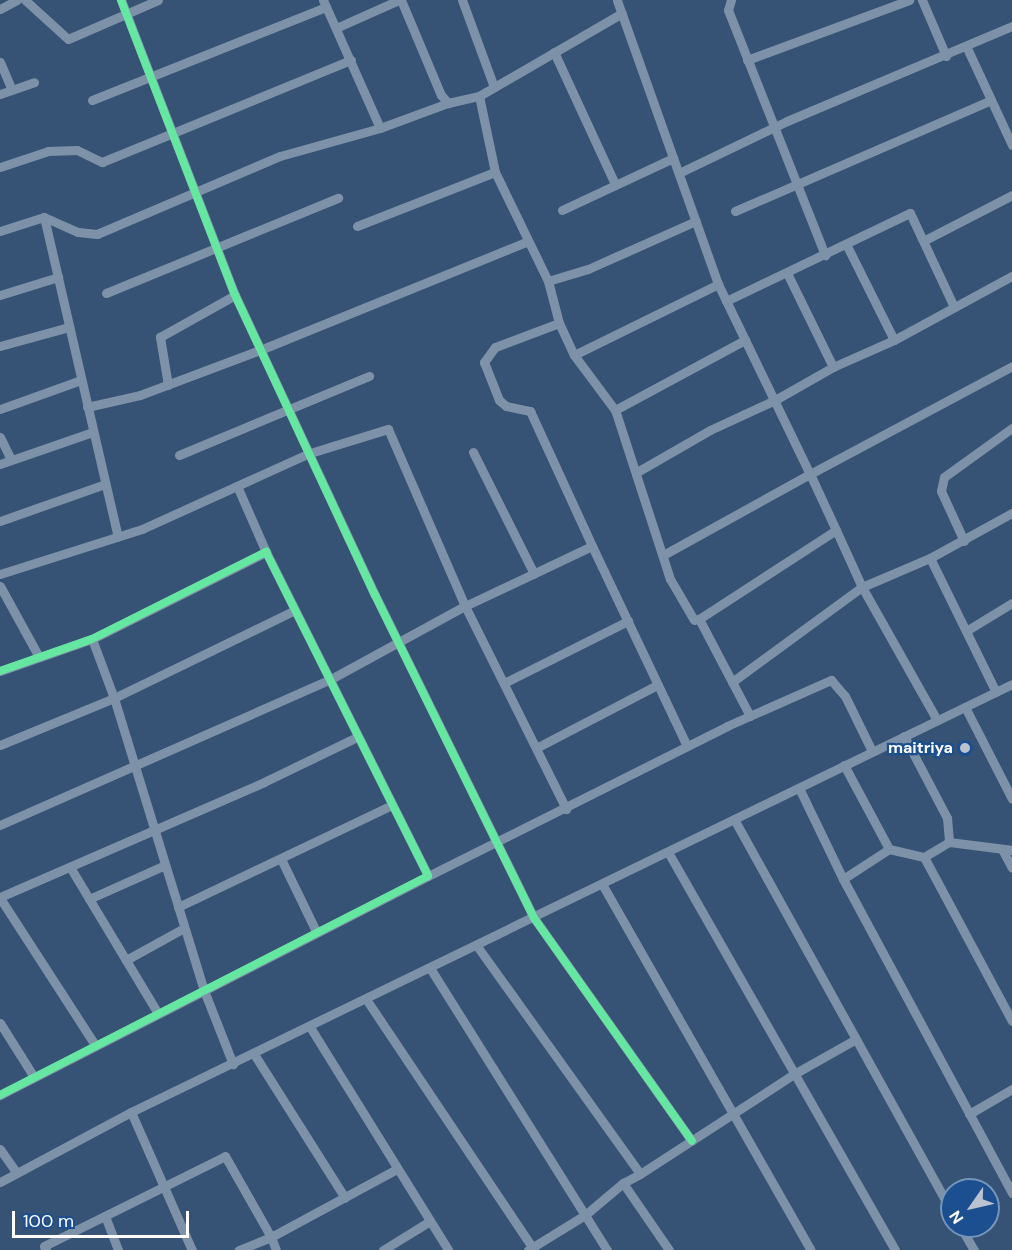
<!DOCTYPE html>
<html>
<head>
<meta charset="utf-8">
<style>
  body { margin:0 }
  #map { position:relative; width:1012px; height:1250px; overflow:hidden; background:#365274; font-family:"DM Sans",sans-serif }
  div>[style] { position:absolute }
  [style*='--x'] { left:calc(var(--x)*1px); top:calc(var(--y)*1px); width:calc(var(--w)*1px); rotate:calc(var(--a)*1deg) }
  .minor>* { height:9px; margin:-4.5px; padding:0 4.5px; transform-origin:4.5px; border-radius:4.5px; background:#7d92a8 }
  .cycleway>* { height:8px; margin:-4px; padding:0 4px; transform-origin:4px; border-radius:4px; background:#66e7a1 }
  .dots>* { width:16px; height:16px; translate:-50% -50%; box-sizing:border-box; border:3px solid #1b4f8f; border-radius:50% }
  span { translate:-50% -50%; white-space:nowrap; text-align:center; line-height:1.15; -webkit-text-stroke:4.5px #1b4f8f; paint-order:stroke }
  .poi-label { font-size:16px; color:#fff; font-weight:700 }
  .right { translate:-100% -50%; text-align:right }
  .north { position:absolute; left:940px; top:1178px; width:60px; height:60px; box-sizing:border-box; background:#1b4f8f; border:2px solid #7695bc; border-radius:50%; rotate:236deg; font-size:16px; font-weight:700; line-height:24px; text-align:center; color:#fff }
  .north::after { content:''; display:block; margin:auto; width:21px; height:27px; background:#b9c2ce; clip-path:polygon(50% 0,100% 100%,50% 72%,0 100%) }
  .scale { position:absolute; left:12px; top:1211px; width:177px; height:27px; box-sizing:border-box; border:3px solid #fff; border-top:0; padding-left:8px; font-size:18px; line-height:21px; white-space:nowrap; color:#fff; -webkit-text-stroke:4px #1b4f8f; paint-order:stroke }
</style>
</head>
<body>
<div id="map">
  <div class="minor">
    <i style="--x:25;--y:0;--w:58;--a:42.2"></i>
    <i style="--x:68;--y:39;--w:98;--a:-23.4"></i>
    <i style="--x:121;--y:0;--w:316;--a:68.9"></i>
    <i style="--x:235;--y:295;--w:331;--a:65"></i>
    <i style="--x:375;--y:595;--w:360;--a:63.8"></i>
    <i style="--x:534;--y:918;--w:273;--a:54.7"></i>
    <i style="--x:323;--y:0;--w:140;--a:66"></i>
    <i style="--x:380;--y:128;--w:72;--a:-20.2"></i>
    <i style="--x:401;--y:0;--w:103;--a:67.2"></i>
    <i style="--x:441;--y:95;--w:11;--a:49"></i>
    <i style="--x:448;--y:103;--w:32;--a:-13"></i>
    <i style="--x:479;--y:96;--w:78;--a:78.1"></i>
    <i style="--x:495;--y:172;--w:121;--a:64.1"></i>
    <i style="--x:548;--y:281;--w:43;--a:75.3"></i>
    <i style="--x:559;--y:323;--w:68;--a:159.4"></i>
    <i style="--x:495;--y:347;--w:19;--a:126"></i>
    <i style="--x:484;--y:362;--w:41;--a:68.5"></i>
    <i style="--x:499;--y:400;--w:9;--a:41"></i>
    <i style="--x:506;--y:406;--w:25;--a:12"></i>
    <i style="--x:530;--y:411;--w:149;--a:65.3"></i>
    <i style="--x:462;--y:0;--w:93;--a:69.8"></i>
    <i style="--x:731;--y:0;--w:10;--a:107"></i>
    <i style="--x:728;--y:10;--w:264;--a:68.4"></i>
    <i style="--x:922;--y:0;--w:61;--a:66.8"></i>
    <i style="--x:0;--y:9;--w:19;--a:-28"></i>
    <i style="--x:336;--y:28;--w:69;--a:-24"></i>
    <i style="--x:967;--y:48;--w:107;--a:65.1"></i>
    <i style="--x:554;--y:52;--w:145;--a:65.2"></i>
    <i style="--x:747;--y:60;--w:173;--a:-20.3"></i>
    <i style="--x:0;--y:62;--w:30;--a:67"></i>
    <i style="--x:0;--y:94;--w:36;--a:-19"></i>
    <i style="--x:479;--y:96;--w:165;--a:-30.1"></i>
    <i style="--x:92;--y:100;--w:252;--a:-21.7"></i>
    <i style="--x:0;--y:167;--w:51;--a:-18.4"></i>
    <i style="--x:48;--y:151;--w:29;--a:-2"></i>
    <i style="--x:77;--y:150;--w:28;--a:26"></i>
    <i style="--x:102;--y:162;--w:269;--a:-22.3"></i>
    <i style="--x:679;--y:173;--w:120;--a:-25.7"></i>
    <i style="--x:787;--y:121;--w:244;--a:-22.9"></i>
    <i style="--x:562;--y:210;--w:123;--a:-25.1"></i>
    <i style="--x:735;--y:211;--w:279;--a:-23.4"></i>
    <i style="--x:44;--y:217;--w:37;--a:24"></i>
    <i style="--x:78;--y:232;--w:19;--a:6"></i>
    <i style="--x:97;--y:234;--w:199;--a:-23.1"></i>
    <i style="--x:280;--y:156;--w:104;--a:-15.6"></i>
    <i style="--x:357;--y:226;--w:148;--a:-21.4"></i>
    <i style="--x:0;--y:231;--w:46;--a:-17.7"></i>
    <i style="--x:44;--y:217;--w:328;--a:77"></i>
    <i style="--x:925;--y:240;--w:98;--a:-27.3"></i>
    <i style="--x:846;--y:244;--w:107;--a:63.4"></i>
    <i style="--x:787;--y:273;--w:105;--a:63.9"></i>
    <i style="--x:548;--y:281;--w:42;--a:-16.7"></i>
    <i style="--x:588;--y:269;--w:118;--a:-24"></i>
    <i style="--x:718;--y:284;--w:211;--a:64.2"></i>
    <i style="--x:810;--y:474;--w:229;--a:-28.1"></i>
    <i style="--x:106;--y:293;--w:251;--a:-22.3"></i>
    <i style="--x:0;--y:295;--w:61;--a:-17.2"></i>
    <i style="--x:726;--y:301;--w:204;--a:-25.6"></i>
    <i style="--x:910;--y:213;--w:104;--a:64.9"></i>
    <i style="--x:559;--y:323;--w:35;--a:65"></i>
    <i style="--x:574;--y:355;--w:161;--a:-26.2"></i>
    <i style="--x:718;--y:284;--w:301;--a:-109.6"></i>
    <i style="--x:0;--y:346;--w:72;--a:-15.4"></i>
    <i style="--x:574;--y:355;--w:69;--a:53.3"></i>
    <i style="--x:168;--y:385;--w:49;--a:-99.5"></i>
    <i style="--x:160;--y:337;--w:86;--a:-29.2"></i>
    <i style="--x:87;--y:407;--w:54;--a:-12.8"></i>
    <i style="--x:140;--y:395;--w:128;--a:-20.6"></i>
    <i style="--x:260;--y:350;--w:287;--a:-22.1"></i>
    <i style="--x:0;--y:409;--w:86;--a:-19.7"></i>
    <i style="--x:0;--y:437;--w:25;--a:64"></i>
    <i style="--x:473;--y:452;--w:136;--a:63.4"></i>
    <i style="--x:179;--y:455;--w:206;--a:-22.6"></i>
    <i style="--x:0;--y:464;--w:98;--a:-19"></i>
    <i style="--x:637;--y:472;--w:84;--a:-29.9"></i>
    <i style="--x:710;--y:430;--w:72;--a:-24.8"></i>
    <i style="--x:775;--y:400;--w:67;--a:-29.6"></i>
    <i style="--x:833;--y:367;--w:67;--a:-23.9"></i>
    <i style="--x:894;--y:340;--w:134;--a:-28.5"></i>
    <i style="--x:237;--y:486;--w:72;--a:66.3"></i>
    <i style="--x:0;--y:521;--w:111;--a:-19.4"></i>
    <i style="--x:964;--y:541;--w:55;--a:-114.7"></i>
    <i style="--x:941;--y:491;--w:14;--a:-78"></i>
    <i style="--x:944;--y:477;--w:84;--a:-35.8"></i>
    <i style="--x:665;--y:554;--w:166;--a:-28.9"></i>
    <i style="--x:810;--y:474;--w:62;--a:65.1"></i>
    <i style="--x:930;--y:558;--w:149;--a:63.8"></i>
    <i style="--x:0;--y:574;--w:149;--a:-17.6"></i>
    <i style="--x:142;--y:529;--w:181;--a:-24.4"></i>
    <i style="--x:307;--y:454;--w:85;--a:-17.2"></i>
    <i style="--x:388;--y:429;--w:193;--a:66.5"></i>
    <i style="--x:465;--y:606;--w:227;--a:63.5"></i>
    <i style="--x:0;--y:586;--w:81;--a:61.2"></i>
    <i style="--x:694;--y:620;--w:48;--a:-120.3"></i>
    <i style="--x:670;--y:579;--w:178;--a:-108"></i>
    <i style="--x:615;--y:410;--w:148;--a:-28.3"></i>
    <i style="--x:966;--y:631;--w:54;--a:-31.3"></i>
    <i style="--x:92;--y:639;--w:63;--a:69.6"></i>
    <i style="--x:114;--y:698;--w:303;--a:72.9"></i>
    <i style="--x:203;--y:988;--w:82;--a:68.5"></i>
    <i style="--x:0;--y:671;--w:97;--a:-19.2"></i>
    <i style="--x:92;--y:639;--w:195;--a:-26.6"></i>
    <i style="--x:266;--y:552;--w:362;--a:63.4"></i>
    <i style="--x:428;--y:876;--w:481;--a:152.9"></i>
    <i style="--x:732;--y:682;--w:161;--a:-36.2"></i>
    <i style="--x:862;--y:587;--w:74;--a:-23.1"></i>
    <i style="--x:930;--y:558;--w:94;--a:-28.8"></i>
    <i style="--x:504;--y:683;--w:139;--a:-26.6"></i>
    <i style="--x:965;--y:707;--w:103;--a:62.9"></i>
    <i style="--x:750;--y:716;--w:110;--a:-117.7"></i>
    <i style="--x:699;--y:619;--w:163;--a:-33"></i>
    <i style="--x:836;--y:530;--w:63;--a:65.5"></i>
    <i style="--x:862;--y:587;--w:153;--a:60.6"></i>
    <i style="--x:904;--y:736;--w:93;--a:62.3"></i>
    <i style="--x:947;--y:818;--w:24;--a:85"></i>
    <i style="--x:949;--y:842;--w:29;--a:149"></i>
    <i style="--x:0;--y:745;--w:123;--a:-22.4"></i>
    <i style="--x:114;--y:698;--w:199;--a:-25.9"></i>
    <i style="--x:536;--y:748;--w:136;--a:-27.5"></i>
    <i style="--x:844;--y:765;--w:95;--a:61.8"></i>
    <i style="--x:889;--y:849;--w:36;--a:13"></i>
    <i style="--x:924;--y:857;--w:186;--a:61.8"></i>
    <i style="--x:799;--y:788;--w:101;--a:64.2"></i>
    <i style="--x:843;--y:879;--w:357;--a:61.7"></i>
    <i style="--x:734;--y:819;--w:449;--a:61"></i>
    <i style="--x:0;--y:825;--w:360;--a:-23.8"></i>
    <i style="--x:329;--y:680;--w:155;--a:-28.6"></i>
    <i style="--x:465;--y:606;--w:140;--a:-25.3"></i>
    <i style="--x:592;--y:546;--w:221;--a:64.6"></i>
    <i style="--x:949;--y:842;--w:64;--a:7.2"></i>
    <i style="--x:1003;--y:851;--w:19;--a:62"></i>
    <i style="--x:668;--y:852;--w:458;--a:60.3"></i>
    <i style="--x:281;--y:859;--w:80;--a:64.1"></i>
    <i style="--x:70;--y:867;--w:169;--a:59"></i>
    <i style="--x:428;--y:876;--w:335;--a:-26.6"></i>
    <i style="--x:727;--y:726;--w:114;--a:-23.9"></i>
    <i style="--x:831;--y:680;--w:21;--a:49"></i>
    <i style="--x:845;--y:696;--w:61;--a:63.9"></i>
    <i style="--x:843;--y:879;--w:55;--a:-33.1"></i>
    <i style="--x:602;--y:884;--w:421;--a:60.3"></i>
    <i style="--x:0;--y:897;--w:288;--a:-23.5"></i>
    <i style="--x:264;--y:782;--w:103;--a:-25.8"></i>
    <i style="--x:0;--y:898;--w:175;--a:57.1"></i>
    <i style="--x:89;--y:899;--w:83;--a:-24.1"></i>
    <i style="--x:178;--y:907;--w:237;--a:-25.5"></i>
    <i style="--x:477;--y:946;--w:280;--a:54.4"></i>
    <i style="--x:640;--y:1174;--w:19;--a:152"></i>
    <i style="--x:623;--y:1183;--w:81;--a:55.5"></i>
    <i style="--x:126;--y:960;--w:66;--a:-28.9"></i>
    <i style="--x:430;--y:968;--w:333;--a:57.9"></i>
    <i style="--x:366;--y:999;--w:302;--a:56.2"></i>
    <i style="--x:0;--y:1023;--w:64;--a:57.8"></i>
    <i style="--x:310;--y:1027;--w:262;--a:58.2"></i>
    <i style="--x:254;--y:1054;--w:170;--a:57.7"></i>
    <i style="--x:131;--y:1112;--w:151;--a:66.2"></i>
    <i style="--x:969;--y:1114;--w:50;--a:-30.2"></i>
    <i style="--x:0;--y:1149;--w:29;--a:55"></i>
    <i style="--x:640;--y:1174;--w:184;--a:-33"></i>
    <i style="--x:794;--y:1074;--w:71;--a:-29.4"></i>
    <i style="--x:0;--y:1182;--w:149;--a:-28.1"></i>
    <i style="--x:131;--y:1112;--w:979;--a:-25.91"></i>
    <i style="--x:105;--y:1216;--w:36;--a:69"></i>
    <i style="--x:960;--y:1226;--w:28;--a:60"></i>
    <i style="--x:46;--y:1250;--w:4;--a:-117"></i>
    <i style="--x:44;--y:1246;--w:202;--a:-26.4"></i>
    <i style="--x:225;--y:1156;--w:93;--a:60.4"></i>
    <i style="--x:271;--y:1237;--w:35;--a:158"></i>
    <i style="--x:276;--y:1250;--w:14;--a:-111"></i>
    <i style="--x:271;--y:1237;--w:143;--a:-28.4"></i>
    <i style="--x:383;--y:1250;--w:55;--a:-31.7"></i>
    <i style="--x:528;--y:1250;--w:67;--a:-31.6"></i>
    <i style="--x:585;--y:1215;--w:50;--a:-40.1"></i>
  </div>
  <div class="cycleway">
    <i style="--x:121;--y:0;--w:316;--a:68.9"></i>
    <i style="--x:235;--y:295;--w:331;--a:65"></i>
    <i style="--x:375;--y:595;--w:360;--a:63.8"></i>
    <i style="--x:534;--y:918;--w:273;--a:54.7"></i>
    <i style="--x:0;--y:671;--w:97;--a:-19.2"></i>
    <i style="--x:92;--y:639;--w:195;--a:-26.6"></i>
    <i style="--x:266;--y:552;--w:362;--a:63.4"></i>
    <i style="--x:428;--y:876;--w:481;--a:152.9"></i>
  </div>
  <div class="dots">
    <i style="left:965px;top:748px;background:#b9c2ce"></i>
  </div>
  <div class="poi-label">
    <span class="right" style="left:953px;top:748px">maitriya</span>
  </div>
  <div class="north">N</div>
  <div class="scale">100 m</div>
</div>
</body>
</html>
